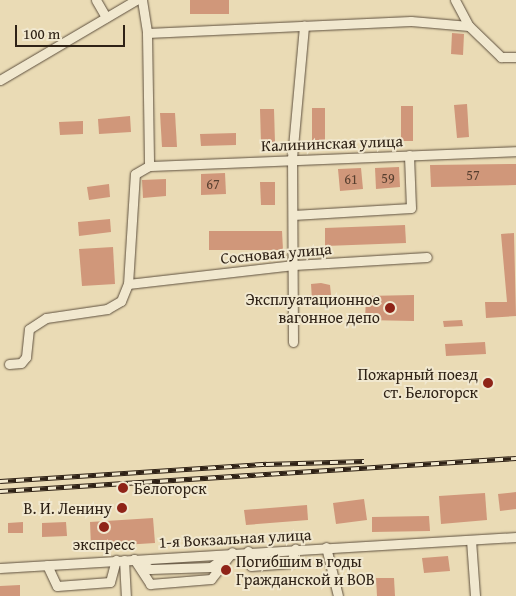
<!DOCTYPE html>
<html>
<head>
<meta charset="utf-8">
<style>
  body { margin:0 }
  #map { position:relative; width:516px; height:596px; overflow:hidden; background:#eadbb5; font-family:"Gentium Book Plus",serif }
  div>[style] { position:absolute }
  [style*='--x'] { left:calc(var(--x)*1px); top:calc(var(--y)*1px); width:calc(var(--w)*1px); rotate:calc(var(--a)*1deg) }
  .building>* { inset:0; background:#d0977a }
  .roads { filter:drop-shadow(0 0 1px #5e503e) drop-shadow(0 0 1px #5e503e) }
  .minor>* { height:9px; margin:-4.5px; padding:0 4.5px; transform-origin:4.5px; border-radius:4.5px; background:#f1e8cf }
  .rail>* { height:4.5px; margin-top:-2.25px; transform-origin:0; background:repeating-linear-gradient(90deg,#f1e8cf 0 8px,#2f2216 0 16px); box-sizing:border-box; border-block:1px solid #2f2216 }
  .dots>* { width:14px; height:14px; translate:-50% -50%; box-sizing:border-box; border:2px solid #f1e8cf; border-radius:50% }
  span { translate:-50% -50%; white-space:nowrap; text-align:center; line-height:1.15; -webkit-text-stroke:4px #f1e8cf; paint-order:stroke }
  .number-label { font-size:14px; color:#573f2f }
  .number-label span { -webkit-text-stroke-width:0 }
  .street-label { font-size:16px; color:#2f2216 }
  .poi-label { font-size:16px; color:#2f2216 }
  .right { translate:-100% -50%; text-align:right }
  .left { translate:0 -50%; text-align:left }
  .scale { position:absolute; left:15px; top:25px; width:110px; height:22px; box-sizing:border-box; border:2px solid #2f2216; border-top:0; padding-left:6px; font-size:15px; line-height:18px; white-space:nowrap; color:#2f2216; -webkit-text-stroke:4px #f1e8cf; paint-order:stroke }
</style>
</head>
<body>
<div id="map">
  <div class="building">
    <i style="clip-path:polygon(190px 0,229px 0,229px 14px,190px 14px)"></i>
    <i style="clip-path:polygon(452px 33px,464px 34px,463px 55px,451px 54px)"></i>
    <i style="clip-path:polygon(467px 104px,469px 137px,457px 138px,454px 105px)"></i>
    <i style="clip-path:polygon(401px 106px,413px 106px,413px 141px,401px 141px)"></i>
    <i style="clip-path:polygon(312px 108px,325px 108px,325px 142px,312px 142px)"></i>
    <i style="clip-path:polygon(260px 109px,274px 109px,275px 143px,261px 143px)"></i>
    <i style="clip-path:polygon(160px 113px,175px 113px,177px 147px,162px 147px)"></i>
    <i style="clip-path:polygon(130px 116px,131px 132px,99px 134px,98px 119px)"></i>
    <i style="clip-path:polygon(83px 121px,83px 134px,60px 135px,59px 122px)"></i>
    <i style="clip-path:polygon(236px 133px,236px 145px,201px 146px,200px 134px)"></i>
    <i style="clip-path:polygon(516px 164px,516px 185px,431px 187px,430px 165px)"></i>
    <i style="clip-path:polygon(399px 167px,400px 187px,376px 189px,375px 168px)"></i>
    <i style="clip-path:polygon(361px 168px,363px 189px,340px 191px,338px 169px)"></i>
    <i style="clip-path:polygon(225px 173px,226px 194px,201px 195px,201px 174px)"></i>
    <i style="clip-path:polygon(166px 179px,166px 196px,143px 198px,142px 180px)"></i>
    <i style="clip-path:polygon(260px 182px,275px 182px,275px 205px,261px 205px)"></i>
    <i style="clip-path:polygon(109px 184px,110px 197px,89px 200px,87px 187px)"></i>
    <i style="clip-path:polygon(110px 219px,111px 232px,79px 236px,78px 222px)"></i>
    <i style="clip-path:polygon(405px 225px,406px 243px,325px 246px,325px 228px)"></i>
    <i style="clip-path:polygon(209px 231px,282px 231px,283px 250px,209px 250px)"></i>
    <i style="clip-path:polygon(514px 233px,516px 316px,486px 318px,485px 302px,507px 302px,501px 234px)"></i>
    <i style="clip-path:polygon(113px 247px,115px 284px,82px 286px,79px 249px)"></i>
    <i style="clip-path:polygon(321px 283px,330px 285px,331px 295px,312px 300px,311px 284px)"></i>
    <i style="clip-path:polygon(414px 295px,414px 321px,365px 320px,366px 296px)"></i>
    <i style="clip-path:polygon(462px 320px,463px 326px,444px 327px,443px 321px)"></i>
    <i style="clip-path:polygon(485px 342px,486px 354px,446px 356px,445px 344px)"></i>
    <i style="clip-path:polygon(516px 492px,516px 509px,500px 511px,498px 494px)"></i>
    <i style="clip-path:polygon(485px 493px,487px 520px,441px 524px,439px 496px)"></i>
    <i style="clip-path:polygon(364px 499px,367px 520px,336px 524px,333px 503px)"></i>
    <i style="clip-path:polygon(307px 505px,308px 520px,246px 525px,244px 510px)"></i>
    <i style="clip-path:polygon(429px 516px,430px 531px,372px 532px,372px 517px)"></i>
    <i style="clip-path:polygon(153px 518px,155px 543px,91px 547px,90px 522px)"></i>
    <i style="clip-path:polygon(23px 522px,23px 533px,8px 533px,8px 523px)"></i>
    <i style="clip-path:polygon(66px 522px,67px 536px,42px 537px,42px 523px)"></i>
    <i style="clip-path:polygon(448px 556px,450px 571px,424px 573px,422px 558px)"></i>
    <i style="clip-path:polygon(376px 578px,394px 578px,395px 596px,377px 596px)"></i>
    <i style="clip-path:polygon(20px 585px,20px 596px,0 596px,0 586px)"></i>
  </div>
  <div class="roads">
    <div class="minor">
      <i style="--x:96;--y:0;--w:20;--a:60"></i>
      <i style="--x:142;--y:0;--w:33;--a:81"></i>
      <i style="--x:147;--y:33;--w:133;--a:89.1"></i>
      <i style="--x:455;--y:0;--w:30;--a:62"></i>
      <i style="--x:147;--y:33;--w:264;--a:-2.6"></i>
      <i style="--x:411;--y:21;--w:58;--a:4.9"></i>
      <i style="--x:469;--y:26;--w:45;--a:44.1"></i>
      <i style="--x:501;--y:57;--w:15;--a:0"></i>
      <i style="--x:0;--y:80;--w:158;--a:-30.5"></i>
      <i style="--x:293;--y:215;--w:118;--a:-3.4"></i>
      <i style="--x:411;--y:208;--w:53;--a:-92.2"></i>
      <i style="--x:128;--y:284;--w:167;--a:-6.5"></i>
      <i style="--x:294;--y:265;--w:133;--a:-3.4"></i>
      <i style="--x:293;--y:342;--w:184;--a:-90.3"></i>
      <i style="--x:292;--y:158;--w:133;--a:-84.8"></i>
      <i style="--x:9;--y:364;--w:12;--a:-5"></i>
      <i style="--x:21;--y:363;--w:8;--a:-50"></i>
      <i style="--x:26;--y:357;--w:28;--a:-84"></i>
      <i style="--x:29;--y:329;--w:20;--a:-33"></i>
      <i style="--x:46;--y:318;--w:62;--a:-8.4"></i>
      <i style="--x:107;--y:309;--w:16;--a:-30"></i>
      <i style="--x:121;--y:301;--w:18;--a:-68"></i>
      <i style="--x:128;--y:284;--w:110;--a:-86.4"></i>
      <i style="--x:135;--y:174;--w:16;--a:-30"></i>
      <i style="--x:149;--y:166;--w:367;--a:-2.3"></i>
      <i style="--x:471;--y:540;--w:56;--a:85.9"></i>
      <i style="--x:326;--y:547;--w:50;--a:76.2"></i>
      <i style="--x:248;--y:551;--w:15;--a:79"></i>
      <i style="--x:251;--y:566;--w:40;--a:-4.3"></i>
      <i style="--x:291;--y:563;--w:15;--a:-74"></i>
      <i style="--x:134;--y:559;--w:30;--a:57"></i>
      <i style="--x:150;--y:584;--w:61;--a:-4.7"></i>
      <i style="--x:211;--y:579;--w:34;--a:-52"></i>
      <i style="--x:134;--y:559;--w:19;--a:32"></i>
      <i style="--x:150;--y:569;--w:61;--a:-1.9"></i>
      <i style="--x:211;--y:567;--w:17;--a:-36"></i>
      <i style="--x:124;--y:560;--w:36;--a:87"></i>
      <i style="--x:47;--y:565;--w:23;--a:65"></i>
      <i style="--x:57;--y:586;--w:53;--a:-4.3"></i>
      <i style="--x:110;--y:582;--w:23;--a:-75"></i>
      <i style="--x:0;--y:568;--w:517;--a:-3.44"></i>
    </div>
  </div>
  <div class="rail">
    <i style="--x:0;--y:481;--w:267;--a:-3.7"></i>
    <i style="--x:266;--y:464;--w:98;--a:-1.8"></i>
    <i style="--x:0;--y:491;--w:517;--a:-3.66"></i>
  </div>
  <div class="dots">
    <i style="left:390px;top:308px;background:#8f2418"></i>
    <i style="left:488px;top:383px;background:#8f2418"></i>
    <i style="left:123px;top:488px;background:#8f2418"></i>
    <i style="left:122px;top:508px;background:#8f2418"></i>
    <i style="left:104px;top:527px;background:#8f2418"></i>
    <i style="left:226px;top:570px;background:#8f2418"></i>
  </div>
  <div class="number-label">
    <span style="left:473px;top:175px">57</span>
    <span style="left:388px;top:178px">59</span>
    <span style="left:351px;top:179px">61</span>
    <span style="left:213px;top:184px">67</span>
  </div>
  <div class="street-label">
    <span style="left:332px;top:143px;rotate:-2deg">Калининская улица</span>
    <span style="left:276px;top:253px;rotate:-5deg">Сосновая улица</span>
    <span style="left:235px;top:538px;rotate:-3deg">1-я Вокзальная улица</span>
  </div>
  <div class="poi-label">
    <span class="right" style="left:380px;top:308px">Эксплуатационное<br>вагонное депо</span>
    <span class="right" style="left:478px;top:383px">Пожарный поезд<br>ст. Белогорск</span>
    <span class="left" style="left:134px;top:488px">Белогорск</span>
    <span class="right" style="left:112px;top:508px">В. И. Ленину</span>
    <span style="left:104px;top:544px">экспресс</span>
    <span class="left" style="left:236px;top:570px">Погибшим в годы<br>Гражданской и ВОВ</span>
  </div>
  <div class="scale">100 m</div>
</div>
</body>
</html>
